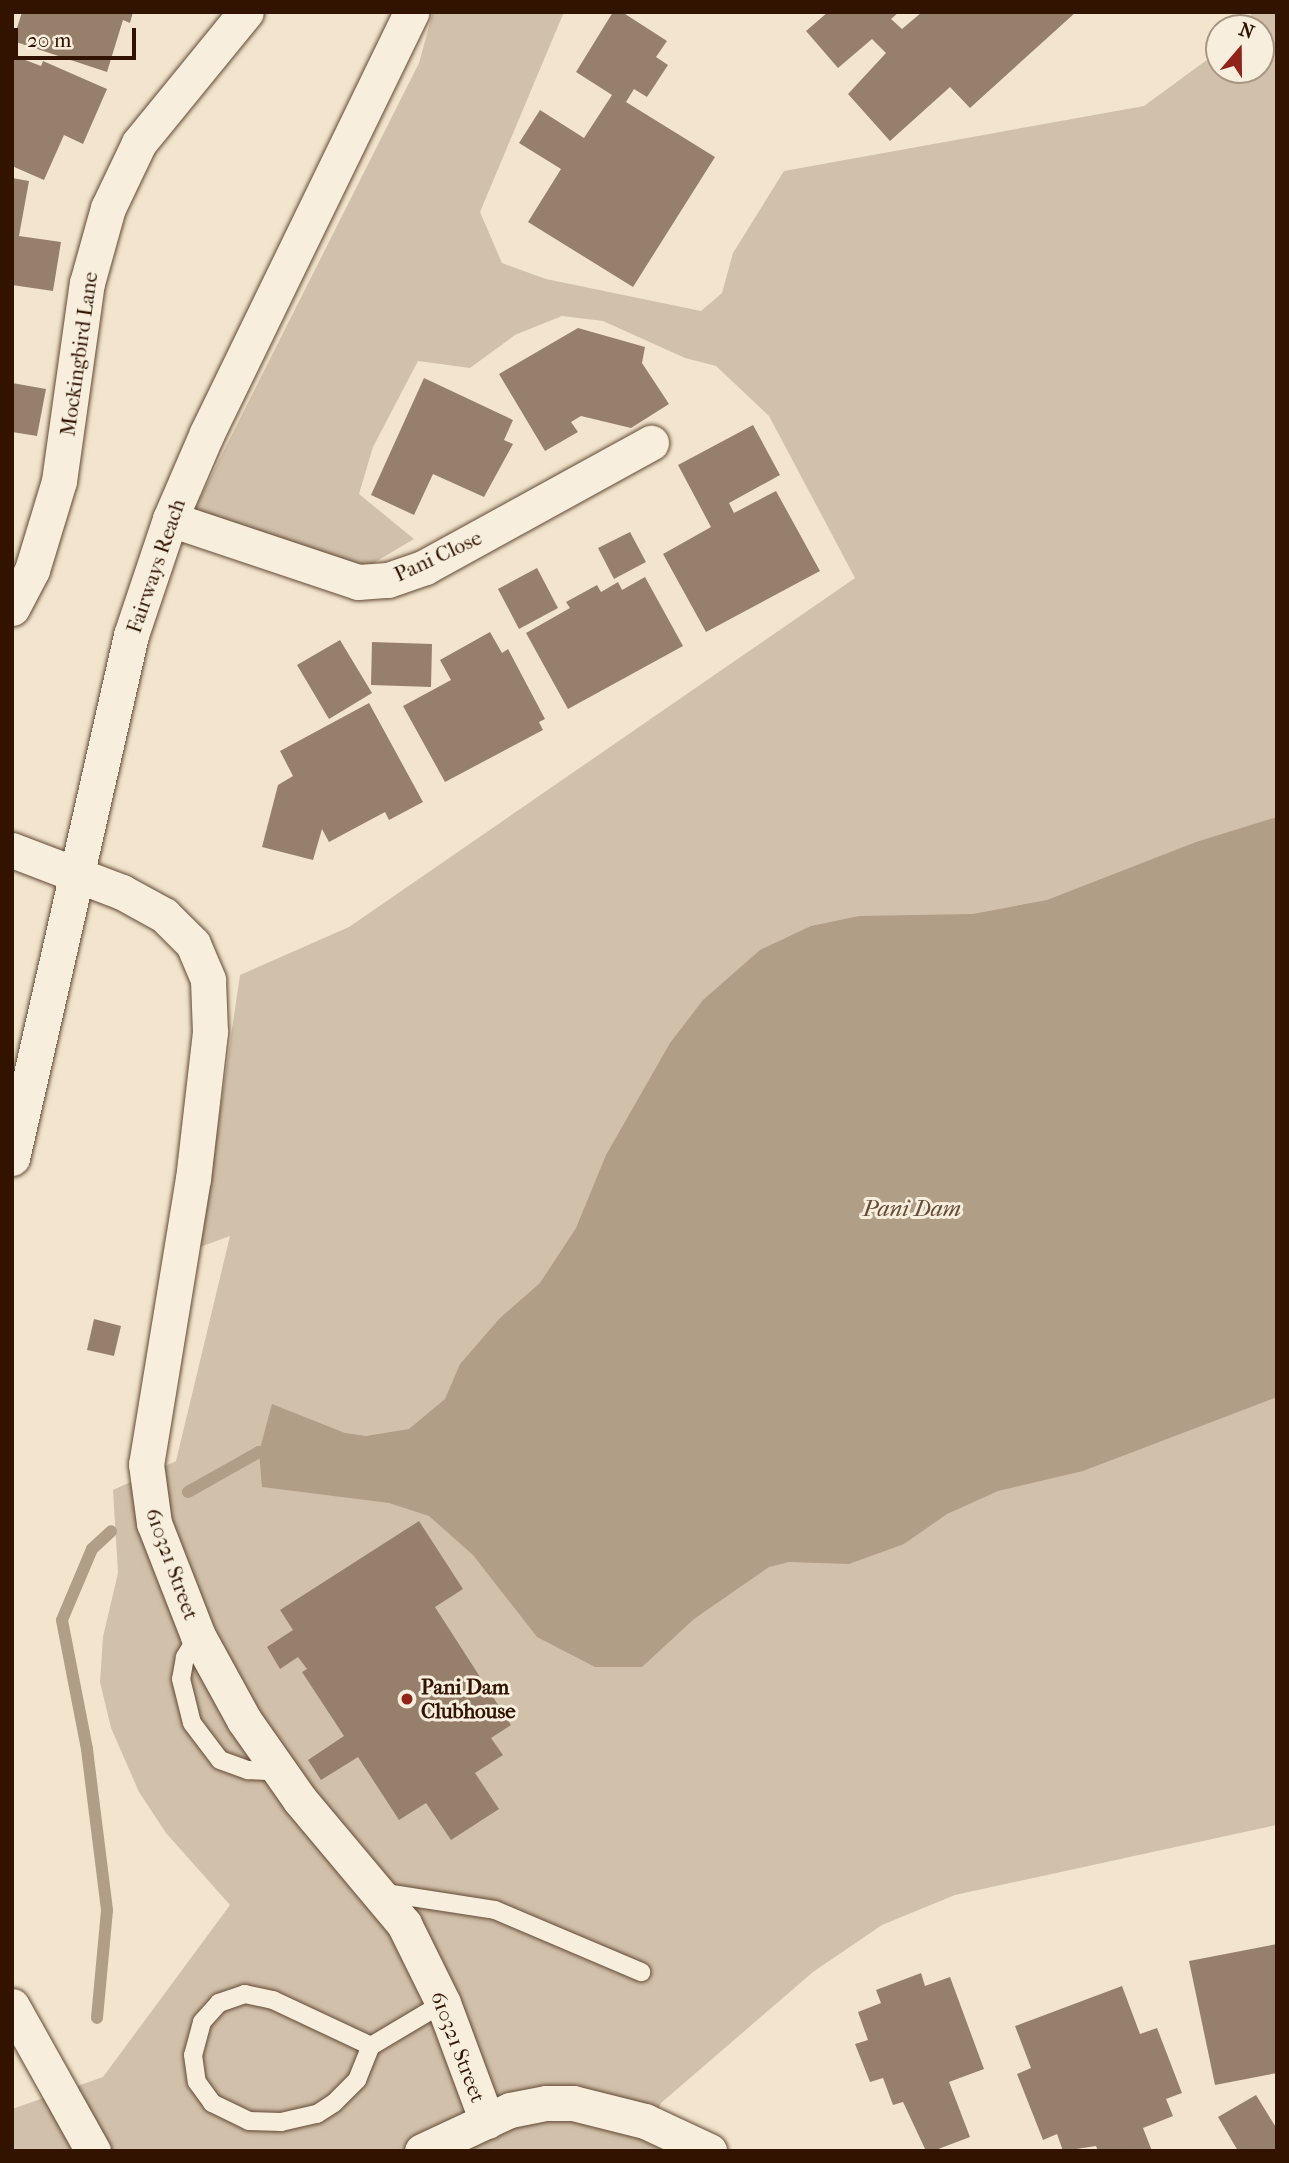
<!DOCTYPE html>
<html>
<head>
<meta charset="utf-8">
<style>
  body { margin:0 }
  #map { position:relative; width:1289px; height:2163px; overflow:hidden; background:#f3e5cd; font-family:"IM FELL French Canon",serif }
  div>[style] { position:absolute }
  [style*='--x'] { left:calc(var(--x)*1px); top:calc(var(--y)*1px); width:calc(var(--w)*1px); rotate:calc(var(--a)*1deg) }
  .green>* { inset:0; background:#d2c1aa }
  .water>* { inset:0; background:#b19e87 }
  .stream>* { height:12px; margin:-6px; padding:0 6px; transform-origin:6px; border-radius:6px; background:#b19e87 }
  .building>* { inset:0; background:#96806b }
  .roads { filter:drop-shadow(0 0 2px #624833) drop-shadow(0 0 2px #624833) }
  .lane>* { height:18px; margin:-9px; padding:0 9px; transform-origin:9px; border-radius:9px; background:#f7eede }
  .street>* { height:35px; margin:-17.5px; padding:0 17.5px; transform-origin:17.5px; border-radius:17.5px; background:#f7eede }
  .dots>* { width:19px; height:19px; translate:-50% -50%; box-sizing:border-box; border:4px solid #f7eede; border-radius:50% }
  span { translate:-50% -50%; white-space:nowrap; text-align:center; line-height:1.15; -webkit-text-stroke:6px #f7eede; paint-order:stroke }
  .street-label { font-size:21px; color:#321300 }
  .poi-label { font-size:21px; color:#321300; font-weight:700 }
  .left { translate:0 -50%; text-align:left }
  .water-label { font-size:23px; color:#654b36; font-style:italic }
  .frame { position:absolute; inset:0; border:14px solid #321300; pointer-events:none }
  .north { position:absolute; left:1205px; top:14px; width:70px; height:70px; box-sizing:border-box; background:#f7eede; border:2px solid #a89685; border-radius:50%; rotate:20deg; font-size:19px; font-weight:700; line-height:28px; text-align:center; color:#321300 }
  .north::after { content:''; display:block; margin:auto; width:24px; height:32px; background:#8f2418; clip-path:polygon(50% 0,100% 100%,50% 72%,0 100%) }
  .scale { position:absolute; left:14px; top:28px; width:122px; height:32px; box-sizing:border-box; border:4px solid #321300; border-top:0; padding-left:9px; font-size:21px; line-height:24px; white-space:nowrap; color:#321300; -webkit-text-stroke:5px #f7eede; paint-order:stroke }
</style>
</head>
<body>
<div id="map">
  <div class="green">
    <i style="clip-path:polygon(433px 12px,564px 12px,480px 212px,502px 263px,546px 279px,701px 311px,722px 293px,733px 253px,784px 171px,1144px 106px,1219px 51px,1219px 70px,1261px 70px,1261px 28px,1242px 28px,1253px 12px,1277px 12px,1277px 1825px,955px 1895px,882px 1925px,813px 1972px,661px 2103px,644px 2141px,669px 2151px,12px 2151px,12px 2109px,103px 2077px,230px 1905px,166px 1833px,139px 1792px,111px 1728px,100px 1682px,103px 1637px,118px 1573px,113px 1490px,176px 1461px,230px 1236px,200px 1247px,240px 975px,349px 927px,855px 578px,769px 416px,716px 366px,685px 358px,603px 321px,562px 316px,515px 335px,470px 368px,418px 361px,373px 447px,359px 494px,414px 539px,362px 570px,193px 512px,419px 63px)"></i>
  </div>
  <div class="water">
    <i style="clip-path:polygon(1277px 817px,1277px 1397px,1083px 1471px,998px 1491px,947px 1514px,904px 1544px,849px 1564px,789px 1562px,769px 1567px,694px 1619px,642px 1667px,595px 1667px,537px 1637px,473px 1555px,429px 1516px,389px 1503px,262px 1487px,259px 1452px,272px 1404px,345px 1433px,366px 1436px,409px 1429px,445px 1399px,460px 1364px,500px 1318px,540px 1283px,576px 1228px,606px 1155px,670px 1043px,703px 1000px,760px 950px,811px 926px,859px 916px,973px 914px,1047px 900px,1196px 842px)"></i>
  </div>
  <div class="stream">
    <i style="--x:188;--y:1492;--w:81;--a:-29.4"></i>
    <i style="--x:259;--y:1452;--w:16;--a:4"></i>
    <i style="--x:97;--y:2018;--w:108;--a:-84.7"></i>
    <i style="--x:107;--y:1910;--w:162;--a:-97.1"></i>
    <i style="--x:87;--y:1749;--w:131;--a:-101"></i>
    <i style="--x:62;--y:1620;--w:77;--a:-67.1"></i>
    <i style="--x:92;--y:1549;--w:26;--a:-43"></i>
  </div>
  <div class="building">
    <i style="clip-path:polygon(22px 12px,133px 12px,130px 23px,123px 20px,107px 72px,13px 41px)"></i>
    <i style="clip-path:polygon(613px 12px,622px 12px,667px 41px,656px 57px,668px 65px,647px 97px,634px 89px,626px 102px,715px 157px,633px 287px,528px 222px,561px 169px,519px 143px,540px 110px,584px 138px,612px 95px,576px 72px)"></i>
    <i style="clip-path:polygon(828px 12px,899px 12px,891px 19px,902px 29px,922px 12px,1076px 12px,970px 108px,950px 87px,890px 141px,848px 94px,886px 53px,872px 39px,838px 68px,806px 31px)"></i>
    <i style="clip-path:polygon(12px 55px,41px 66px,43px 61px,107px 89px,83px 144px,64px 135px,44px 180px,12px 166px)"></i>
    <i style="clip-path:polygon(12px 178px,29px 181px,19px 236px,61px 242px,53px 291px,12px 285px)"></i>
    <i style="clip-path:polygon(578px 328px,645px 347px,642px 363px,669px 404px,631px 428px,581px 416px,571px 422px,578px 432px,545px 451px,499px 374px)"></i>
    <i style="clip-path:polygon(424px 378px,513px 420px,504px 440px,513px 444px,484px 497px,433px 474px,414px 515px,371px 495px)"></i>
    <i style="clip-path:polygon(12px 383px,46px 389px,37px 436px,12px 432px)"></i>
    <i style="clip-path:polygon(753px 425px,780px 475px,729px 503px,734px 513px,776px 491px,820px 571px,706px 632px,663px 554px,711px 527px,678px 465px)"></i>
    <i style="clip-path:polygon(630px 532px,646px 562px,614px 579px,598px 548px)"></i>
    <i style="clip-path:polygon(537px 568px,558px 608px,519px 629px,498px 589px)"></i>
    <i style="clip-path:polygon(645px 577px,683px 646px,568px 709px,526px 633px,570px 608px,566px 602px,597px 585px,601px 592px,618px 582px,622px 590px)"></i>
    <i style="clip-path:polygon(490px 632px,502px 653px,508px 649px,545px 719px,539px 722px,543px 730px,445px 782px,403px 706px,451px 680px,440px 660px)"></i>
    <i style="clip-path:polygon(340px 640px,372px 693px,329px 719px,297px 665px)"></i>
    <i style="clip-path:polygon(372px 642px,432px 644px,431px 687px,371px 685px)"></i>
    <i style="clip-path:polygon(369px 703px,423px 802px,389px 820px,385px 812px,329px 842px,322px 829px,313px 860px,262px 847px,278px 785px,293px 776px,280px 751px)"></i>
    <i style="clip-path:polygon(94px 1319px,121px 1326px,114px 1356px,87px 1350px)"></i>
    <i style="clip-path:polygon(419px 1521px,463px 1589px,435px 1607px,511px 1725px,491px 1738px,503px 1755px,475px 1773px,499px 1809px,451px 1840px,426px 1803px,399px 1820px,358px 1757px,321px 1780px,308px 1760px,344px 1736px,302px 1672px,307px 1669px,298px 1657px,280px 1669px,267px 1647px,293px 1630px,280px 1610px)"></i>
    <i style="clip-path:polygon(1277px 1944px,1277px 2073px,1215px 2085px,1189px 1961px)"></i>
    <i style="clip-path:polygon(921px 1973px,925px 1986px,950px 1977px,984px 2069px,949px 2082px,970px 2137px,933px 2151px,926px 2151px,903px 2102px,893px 2105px,883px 2078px,870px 2082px,855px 2044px,868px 2040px,858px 2012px,881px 2003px,876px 1990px)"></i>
    <i style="clip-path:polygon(1122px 1986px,1140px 2034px,1157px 2028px,1182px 2093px,1166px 2099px,1173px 2116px,1143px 2128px,1152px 2151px,1098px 2151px,1096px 2146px,1063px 2151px,1057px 2134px,1043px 2140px,1017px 2074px,1031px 2068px,1015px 2026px)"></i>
    <i style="clip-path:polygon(1256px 2095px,1277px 2129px,1277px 2151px,1238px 2151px,1218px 2117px)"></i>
  </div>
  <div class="roads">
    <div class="lane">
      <i style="--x:198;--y:1636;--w:25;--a:122"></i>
      <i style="--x:185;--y:1657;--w:22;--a:100"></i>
      <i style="--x:181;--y:1679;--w:45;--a:76"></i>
      <i style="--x:192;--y:1723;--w:46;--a:52.9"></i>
      <i style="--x:220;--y:1760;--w:30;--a:20"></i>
      <i style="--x:248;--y:1770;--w:33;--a:3"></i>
      <i style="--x:379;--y:1892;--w:117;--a:8.8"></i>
      <i style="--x:495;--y:1910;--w:159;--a:23"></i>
      <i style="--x:371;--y:2046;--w:108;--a:-154.9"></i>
      <i style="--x:273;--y:2000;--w:29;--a:-168"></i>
      <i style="--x:245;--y:1994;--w:28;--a:161"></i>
      <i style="--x:219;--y:2003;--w:25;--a:132"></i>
      <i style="--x:202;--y:2022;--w:34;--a:105"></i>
      <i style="--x:193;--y:2055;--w:27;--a:82"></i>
      <i style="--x:197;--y:2082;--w:26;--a:54"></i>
      <i style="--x:212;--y:2103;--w:41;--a:25.9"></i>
      <i style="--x:249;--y:2121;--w:32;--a:2"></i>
      <i style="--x:281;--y:2122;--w:37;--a:-13"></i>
      <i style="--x:317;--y:2114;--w:20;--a:-33"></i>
      <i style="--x:334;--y:2103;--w:33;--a:-45"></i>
      <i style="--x:357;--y:2080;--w:37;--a:-68"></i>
      <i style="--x:371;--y:2046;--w:84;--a:-30.8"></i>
    </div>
    <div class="street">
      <i style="--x:170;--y:519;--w:198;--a:18.5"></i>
      <i style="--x:358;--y:582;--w:30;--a:-4"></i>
      <i style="--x:388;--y:580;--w:39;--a:-19"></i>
      <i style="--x:425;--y:567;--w:258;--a:-28.8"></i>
      <i style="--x:12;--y:608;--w:43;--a:-62.2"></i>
      <i style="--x:32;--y:570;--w:93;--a:-73.1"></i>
      <i style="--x:59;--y:481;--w:200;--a:-82"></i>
      <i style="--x:87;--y:283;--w:78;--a:-74.4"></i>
      <i style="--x:108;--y:208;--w:72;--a:-64.5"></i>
      <i style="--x:139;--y:143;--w:169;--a:-50.8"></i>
      <i style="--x:12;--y:850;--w:118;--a:20.9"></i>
      <i style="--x:122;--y:892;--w:48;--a:28.7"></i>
      <i style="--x:164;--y:915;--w:41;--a:45"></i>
      <i style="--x:193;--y:944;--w:39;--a:67"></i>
      <i style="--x:208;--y:980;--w:52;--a:87.8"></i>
      <i style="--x:210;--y:1032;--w:147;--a:96.6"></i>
      <i style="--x:193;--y:1178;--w:290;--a:99.3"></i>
      <i style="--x:146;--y:1464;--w:60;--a:82.3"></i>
      <i style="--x:154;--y:1523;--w:121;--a:68.7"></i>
      <i style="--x:198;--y:1636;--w:96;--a:61.3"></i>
      <i style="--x:244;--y:1720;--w:98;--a:55"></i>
      <i style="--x:300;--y:1800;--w:162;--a:50"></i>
      <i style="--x:404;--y:1924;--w:88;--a:63.7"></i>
      <i style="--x:443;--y:2003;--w:126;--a:69.6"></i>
      <i style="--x:12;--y:1158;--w:536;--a:-77.18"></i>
      <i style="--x:131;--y:635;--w:122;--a:-71.4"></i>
      <i style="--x:170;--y:519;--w:94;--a:-66.7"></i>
      <i style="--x:207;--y:433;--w:468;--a:-64.1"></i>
      <i style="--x:12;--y:2006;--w:166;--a:60.8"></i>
      <i style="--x:422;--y:2151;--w:97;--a:-25"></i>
      <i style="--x:510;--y:2110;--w:37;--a:-11"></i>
      <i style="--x:546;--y:2103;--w:27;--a:0"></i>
      <i style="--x:573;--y:2103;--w:74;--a:14"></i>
      <i style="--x:645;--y:2121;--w:71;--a:25.1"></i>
    </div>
  </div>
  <div class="dots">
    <i style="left:407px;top:1699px;background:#8f2418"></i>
  </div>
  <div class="street-label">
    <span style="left:79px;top:354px;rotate:-82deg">Mockingbird Lane</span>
    <span style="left:438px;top:556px;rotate:-25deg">Pani Close</span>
    <span style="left:156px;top:566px;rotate:-71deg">Fairways Reach</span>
    <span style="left:172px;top:1564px;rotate:70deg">610321 Street</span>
    <span style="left:458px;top:2047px;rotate:69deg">610321 Street</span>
  </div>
  <div class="poi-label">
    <span class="left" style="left:421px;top:1699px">Pani Dam<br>Clubhouse</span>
  </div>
  <div class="water-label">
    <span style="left:912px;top:1209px">Pani Dam</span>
  </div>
  <div class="frame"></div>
  <div class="north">N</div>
  <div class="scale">20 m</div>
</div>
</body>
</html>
